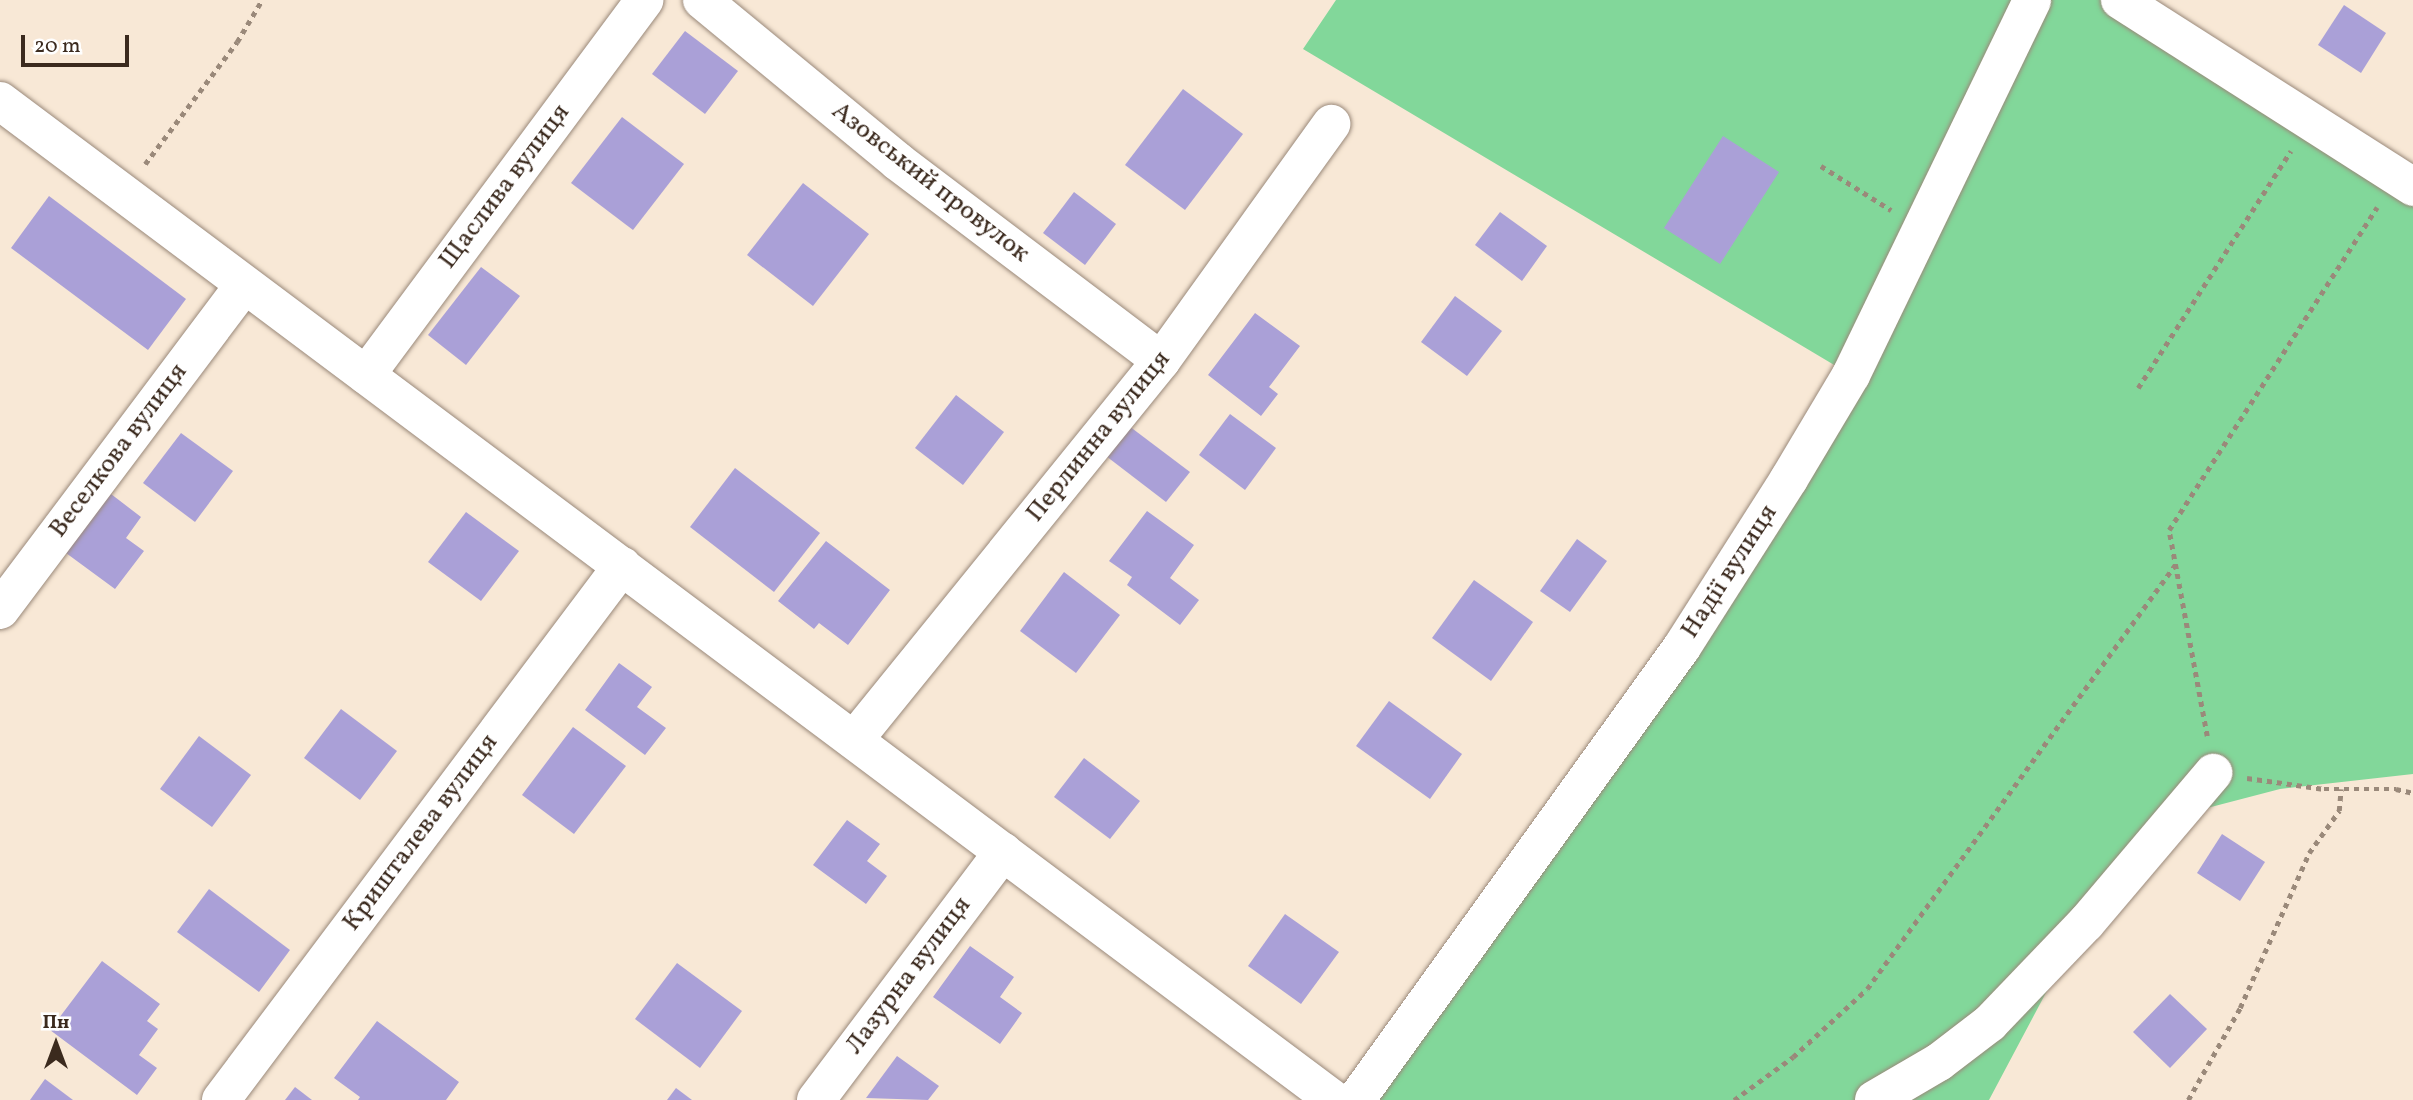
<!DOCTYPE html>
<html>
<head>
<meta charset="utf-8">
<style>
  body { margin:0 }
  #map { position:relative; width:2413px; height:1100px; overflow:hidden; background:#f8e8d6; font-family:Vollkorn,serif }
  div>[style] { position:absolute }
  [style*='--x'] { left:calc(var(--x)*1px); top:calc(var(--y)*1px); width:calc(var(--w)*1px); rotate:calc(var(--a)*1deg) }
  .green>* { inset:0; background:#82d79a }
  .building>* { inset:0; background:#aaa0d7 }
  .path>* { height:4.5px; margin-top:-2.25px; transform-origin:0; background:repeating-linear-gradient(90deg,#9a897a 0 5px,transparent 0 10px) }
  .roads { filter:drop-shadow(0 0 2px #9a897a) drop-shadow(0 0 2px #9a897a) }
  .minor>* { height:38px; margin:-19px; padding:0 19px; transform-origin:19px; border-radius:19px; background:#fff }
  span { translate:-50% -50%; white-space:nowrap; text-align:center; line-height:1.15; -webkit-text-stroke:7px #fff; paint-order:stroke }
  .street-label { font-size:26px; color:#3b2a1e }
  .north { position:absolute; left:21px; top:1009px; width:70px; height:70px; -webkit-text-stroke:5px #fff; paint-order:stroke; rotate:0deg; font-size:19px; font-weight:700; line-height:28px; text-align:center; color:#3b2a1e }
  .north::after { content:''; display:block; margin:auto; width:24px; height:32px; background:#3b2a1e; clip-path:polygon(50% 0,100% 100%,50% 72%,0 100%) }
  .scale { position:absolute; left:21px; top:35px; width:108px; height:32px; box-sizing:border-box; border:4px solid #3b2a1e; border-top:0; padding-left:9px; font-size:21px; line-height:24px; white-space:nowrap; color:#3b2a1e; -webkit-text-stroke:5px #fff; paint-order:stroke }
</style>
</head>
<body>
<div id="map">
  <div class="green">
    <i style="clip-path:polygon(1336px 0,2120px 0,2413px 187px,2413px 774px,2280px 789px,2188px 813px,2066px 955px,1989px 1100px,1356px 1100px,1851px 375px,1303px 49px)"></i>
  </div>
  <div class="building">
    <i style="clip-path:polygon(2344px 5px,2386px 33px,2361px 73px,2318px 45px)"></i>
    <i style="clip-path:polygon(685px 31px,738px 71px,705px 114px,652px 74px)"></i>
    <i style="clip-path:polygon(1183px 89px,1243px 134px,1185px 210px,1125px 165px)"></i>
    <i style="clip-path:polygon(622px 117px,684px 164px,633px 230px,571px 183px)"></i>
    <i style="clip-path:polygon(1723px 136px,1779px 172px,1720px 264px,1664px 228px)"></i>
    <i style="clip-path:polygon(803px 183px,869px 234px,813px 306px,747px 255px)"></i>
    <i style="clip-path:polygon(1074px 192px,1116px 224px,1085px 265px,1043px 233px)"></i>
    <i style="clip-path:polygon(49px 196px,186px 299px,148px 350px,11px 248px)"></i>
    <i style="clip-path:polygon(1500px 212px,1547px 246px,1522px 281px,1475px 245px)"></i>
    <i style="clip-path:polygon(481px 267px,520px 296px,466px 365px,428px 335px)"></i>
    <i style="clip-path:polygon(1455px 296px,1502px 331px,1467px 376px,1421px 342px)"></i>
    <i style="clip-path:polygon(1255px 313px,1300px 346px,1269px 387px,1278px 394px,1261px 416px,1208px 375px)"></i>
    <i style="clip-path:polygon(956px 395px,1004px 432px,963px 485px,915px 448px)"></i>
    <i style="clip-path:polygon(1230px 414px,1276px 448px,1245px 490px,1199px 455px)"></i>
    <i style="clip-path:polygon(1129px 426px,1190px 472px,1166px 502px,1106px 456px)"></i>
    <i style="clip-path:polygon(181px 433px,233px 471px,195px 522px,143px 483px)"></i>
    <i style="clip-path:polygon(735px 468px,820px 533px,774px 592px,690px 527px)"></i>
    <i style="clip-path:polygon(111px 494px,141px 517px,126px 538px,144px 551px,115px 589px,66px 553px)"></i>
    <i style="clip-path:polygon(1147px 511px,1194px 545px,1170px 578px,1199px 600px,1180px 625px,1127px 585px,1132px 577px,1109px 561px)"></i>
    <i style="clip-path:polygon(466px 512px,519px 551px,481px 601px,428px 562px)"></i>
    <i style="clip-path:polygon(1577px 539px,1607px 561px,1570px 612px,1540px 591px)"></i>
    <i style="clip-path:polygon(826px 541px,890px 590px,848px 645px,819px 623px,814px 629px,778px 601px)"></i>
    <i style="clip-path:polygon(1064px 572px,1120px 615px,1076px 673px,1020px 631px)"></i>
    <i style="clip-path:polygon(1474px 580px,1533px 622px,1491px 681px,1432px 638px)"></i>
    <i style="clip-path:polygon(619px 663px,652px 687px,637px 707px,666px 728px,645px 755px,585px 710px)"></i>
    <i style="clip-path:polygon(1389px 701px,1462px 754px,1430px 799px,1356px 746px)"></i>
    <i style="clip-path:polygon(341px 709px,397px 751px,360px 800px,304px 758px)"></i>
    <i style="clip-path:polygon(573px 727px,626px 766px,574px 834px,522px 795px)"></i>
    <i style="clip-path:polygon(199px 736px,251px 775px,212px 827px,160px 789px)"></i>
    <i style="clip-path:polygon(1084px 758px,1140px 801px,1110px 839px,1054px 797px)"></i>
    <i style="clip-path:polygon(847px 820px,880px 844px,867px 861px,887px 876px,866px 904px,813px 865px)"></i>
    <i style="clip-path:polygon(2222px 834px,2265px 862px,2240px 901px,2197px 873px)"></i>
    <i style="clip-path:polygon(209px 889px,290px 950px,259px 992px,177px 932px)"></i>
    <i style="clip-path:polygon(1285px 914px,1339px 952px,1301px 1004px,1248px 966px)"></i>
    <i style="clip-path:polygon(970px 946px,1014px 977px,1000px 997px,1022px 1013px,1000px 1044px,933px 997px)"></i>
    <i style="clip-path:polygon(102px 961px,160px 1004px,147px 1021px,158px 1029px,139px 1055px,157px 1068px,137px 1095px,50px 1030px)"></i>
    <i style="clip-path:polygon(677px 963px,742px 1011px,700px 1068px,635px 1019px)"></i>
    <i style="clip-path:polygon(2170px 994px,2207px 1029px,2170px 1068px,2133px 1032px)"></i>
    <i style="clip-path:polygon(377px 1021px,459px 1082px,446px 1100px,358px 1100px,360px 1097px,334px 1078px)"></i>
    <i style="clip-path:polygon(897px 1056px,939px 1086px,928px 1100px,866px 1098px)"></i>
    <i style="clip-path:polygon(45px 1079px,73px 1100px,30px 1100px)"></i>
    <i style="clip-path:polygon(295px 1087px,312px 1100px,285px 1100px)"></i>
    <i style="clip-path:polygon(676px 1088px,692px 1100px,667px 1100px)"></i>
  </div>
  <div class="path">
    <i style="--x:145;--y:164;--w:153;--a:-53"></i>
    <i style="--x:237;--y:42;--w:49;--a:-59.2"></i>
    <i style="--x:1821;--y:166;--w:83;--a:32.2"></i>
    <i style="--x:2138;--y:388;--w:282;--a:-57.2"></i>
    <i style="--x:2207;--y:736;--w:209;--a:-100.5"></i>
    <i style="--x:2169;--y:530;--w:384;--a:-57.2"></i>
    <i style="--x:2247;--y:778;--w:78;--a:8.1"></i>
    <i style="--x:2324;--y:789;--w:72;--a:0"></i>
    <i style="--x:2396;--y:789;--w:17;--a:13"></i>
    <i style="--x:1734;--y:1100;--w:73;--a:-36.1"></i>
    <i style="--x:1793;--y:1057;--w:100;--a:-42.6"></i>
    <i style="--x:1867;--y:989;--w:524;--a:-54"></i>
    <i style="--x:2188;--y:1100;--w:106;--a:-60.5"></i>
    <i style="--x:2240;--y:1008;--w:170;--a:-66"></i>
    <i style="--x:2309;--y:853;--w:52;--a:-54.5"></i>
    <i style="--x:2339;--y:811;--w:22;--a:-85"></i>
  </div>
  <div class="roads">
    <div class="minor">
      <i style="--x:702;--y:0;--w:253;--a:39.5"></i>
      <i style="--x:897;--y:161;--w:331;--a:37.1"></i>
      <i style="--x:2120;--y:0;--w:348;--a:32.5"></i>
      <i style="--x:0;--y:101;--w:1667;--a:36.83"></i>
      <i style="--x:366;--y:375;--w:467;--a:-53.4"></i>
      <i style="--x:0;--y:610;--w:398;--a:-53.1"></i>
      <i style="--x:854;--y:740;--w:488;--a:-51"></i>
      <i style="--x:1161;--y:361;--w:292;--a:-54.3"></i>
      <i style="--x:221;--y:1100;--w:668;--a:-53.1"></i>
      <i style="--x:816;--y:1100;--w:311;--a:-53"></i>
      <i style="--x:1356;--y:1100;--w:558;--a:-54.26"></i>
      <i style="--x:1682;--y:647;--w:199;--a:-57.5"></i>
      <i style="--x:1789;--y:479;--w:121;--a:-59.2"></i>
      <i style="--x:1851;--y:375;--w:416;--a:-64.2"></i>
      <i style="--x:1874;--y:1100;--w:75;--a:-30.3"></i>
      <i style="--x:1939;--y:1062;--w:64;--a:-37.4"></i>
      <i style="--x:1990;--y:1023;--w:139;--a:-46.2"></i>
      <i style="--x:2086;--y:923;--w:197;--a:-49.7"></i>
    </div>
  </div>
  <div class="street-label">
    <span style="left:930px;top:183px;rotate:38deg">Азовський провулок</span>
    <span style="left:505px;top:187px;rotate:-53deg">Щаслива вулиця</span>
    <span style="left:1099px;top:437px;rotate:-51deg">Перлинна вулиця</span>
    <span style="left:119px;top:451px;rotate:-53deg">Веселкова вулиця</span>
    <span style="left:1730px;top:572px;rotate:-57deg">Надії вулиця</span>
    <span style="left:421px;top:833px;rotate:-53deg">Кришталева вулиця</span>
    <span style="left:909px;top:976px;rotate:-53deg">Лазурна вулиця</span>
  </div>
  <div class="north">Пн</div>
  <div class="scale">20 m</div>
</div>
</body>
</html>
